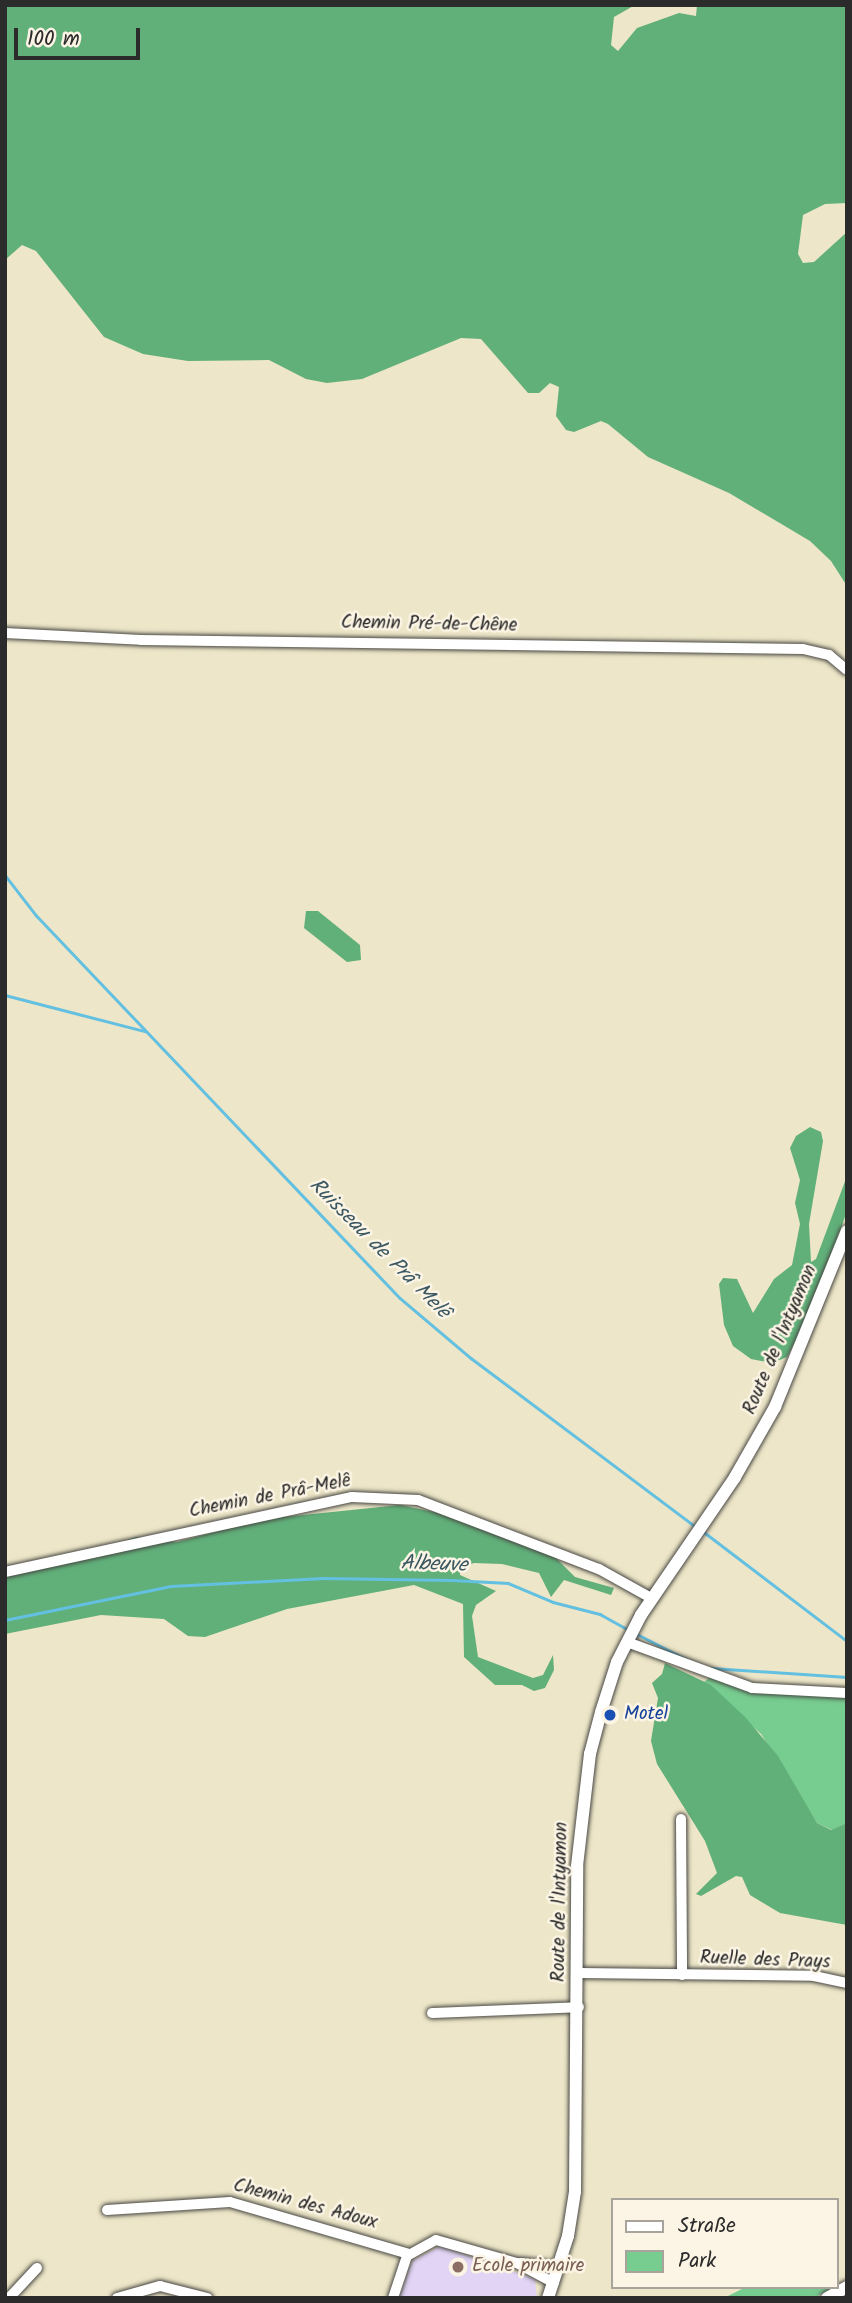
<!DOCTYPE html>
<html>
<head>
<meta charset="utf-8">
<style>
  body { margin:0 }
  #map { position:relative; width:852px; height:2303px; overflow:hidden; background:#ede6c8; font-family:Kalam,sans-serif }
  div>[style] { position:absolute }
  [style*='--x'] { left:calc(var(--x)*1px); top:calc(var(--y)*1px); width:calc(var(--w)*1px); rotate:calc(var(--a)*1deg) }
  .built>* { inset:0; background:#e1d4f4 }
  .green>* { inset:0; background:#77cc90 }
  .forest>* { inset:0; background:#61b07a }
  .stream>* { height:2.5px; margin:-1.25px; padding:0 1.25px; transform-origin:1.25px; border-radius:1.25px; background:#63c0e1 }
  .roads { filter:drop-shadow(0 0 2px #484743) drop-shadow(0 0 2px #484743) }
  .minor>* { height:10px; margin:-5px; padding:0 5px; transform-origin:5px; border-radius:5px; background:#fff }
  .major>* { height:12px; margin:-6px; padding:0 6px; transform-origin:6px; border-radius:6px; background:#fff }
  .dots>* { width:19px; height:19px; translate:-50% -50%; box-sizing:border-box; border:4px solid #fcf5e5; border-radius:50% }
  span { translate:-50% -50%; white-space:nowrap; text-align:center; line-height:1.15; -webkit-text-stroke:5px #fcf5e5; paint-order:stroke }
  .street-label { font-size:19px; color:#2b2b2b }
  .transit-label { font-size:19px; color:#164399 }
  .left { translate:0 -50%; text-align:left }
  .education-label { font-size:19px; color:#785e54 }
  .water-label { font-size:21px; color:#3c5862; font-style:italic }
  .frame { position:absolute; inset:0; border:7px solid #2b2b2b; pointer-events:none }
  .legend { position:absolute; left:611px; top:2198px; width:228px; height:91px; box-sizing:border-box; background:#fcf5e5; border:2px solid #a8a49b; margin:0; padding:9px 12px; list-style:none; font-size:21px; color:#2b2b2b }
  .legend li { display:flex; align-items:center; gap:14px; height:35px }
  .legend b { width:35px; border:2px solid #a8a49b }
  .scale { position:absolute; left:14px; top:28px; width:126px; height:32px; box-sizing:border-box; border:4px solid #2b2b2b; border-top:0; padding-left:9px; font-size:21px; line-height:24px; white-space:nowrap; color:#2b2b2b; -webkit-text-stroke:5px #fcf5e5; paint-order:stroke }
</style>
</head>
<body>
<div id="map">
  <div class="built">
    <i style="clip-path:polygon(440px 2246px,535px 2279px,537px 2298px,399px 2298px,412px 2261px)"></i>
  </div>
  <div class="green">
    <i style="clip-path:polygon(713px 1675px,773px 1687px,847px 1690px,847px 1823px,832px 1830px,817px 1823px,761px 1734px,704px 1682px)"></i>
    <i style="clip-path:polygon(746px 2287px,834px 2287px,814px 2298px,724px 2298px)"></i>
  </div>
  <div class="forest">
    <i style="clip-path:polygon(5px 5px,635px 5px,614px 17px,611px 45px,618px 51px,637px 28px,679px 13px,696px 16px,697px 5px,847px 5px,847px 203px,825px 204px,803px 215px,798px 254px,803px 263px,814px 262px,847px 232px,847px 586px,831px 561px,810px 541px,729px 493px,648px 457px,608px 424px,601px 421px,574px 432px,566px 430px,556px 416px,559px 387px,550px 383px,539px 393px,528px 393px,481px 339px,461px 338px,362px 379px,327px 383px,306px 379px,269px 360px,188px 361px,143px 354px,104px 337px,36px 251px,22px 245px,5px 260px)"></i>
    <i style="clip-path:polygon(306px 911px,318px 911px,360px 945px,361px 960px,347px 962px,304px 928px)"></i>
    <i style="clip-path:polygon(810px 1127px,821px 1132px,823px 1141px,809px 1224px,811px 1262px,816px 1259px,847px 1176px,847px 1211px,815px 1302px,787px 1357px,772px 1363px,751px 1359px,733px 1346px,724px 1325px,719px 1284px,723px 1278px,737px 1279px,753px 1313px,774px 1279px,792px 1265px,800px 1224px,795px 1203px,800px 1180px,790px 1148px,796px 1136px)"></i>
    <i style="clip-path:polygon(400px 1505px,444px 1514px,554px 1556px,575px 1577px,614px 1588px,611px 1595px,564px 1580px,551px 1597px,539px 1573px,502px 1564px,474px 1563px,460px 1568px,460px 1575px,496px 1591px,476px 1605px,472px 1616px,478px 1657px,533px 1678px,543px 1675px,553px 1655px,554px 1670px,545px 1688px,534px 1691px,522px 1685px,495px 1685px,464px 1657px,463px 1604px,414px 1585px,287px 1609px,205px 1637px,188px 1636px,164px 1619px,101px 1615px,5px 1634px,5px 1574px,61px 1563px,136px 1537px,177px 1542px,264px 1519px)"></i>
    <i style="clip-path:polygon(665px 1663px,711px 1685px,746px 1718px,778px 1756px,817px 1823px,831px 1830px,847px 1823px,847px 1925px,780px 1913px,750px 1895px,742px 1877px,736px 1876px,701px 1896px,696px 1894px,717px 1873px,705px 1841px,657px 1764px,651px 1741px,658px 1698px,652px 1683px,662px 1674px)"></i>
  </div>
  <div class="stream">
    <i style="--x:5;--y:875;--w:51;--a:52.2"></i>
    <i style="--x:36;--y:915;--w:528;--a:46.46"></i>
    <i style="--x:400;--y:1298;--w:93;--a:40.2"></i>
    <i style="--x:471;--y:1358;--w:280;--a:36.9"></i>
    <i style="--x:5;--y:995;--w:144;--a:14.5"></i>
    <i style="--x:704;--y:1532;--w:180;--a:37.3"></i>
    <i style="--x:5;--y:1620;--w:169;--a:-11.6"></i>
    <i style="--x:171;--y:1586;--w:152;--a:-3"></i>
    <i style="--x:323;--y:1578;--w:129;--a:0.9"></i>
    <i style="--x:452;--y:1580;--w:56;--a:3.1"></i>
    <i style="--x:508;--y:1583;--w:49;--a:22.9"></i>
    <i style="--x:553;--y:1602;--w:49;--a:14.3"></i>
    <i style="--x:600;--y:1614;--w:33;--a:29"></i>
    <i style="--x:635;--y:1633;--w:59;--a:27"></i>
    <i style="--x:711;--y:1668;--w:136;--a:3.8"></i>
  </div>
  <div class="roads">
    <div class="minor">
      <i style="--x:5;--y:633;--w:136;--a:2.9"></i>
      <i style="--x:141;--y:640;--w:662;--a:0.78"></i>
      <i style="--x:803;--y:649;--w:27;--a:13"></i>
      <i style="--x:829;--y:655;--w:23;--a:40"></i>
      <i style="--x:5;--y:1572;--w:355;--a:-12.2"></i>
      <i style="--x:352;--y:1497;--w:66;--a:2.6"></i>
      <i style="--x:418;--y:1500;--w:194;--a:20.9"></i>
      <i style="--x:599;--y:1569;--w:60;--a:29.1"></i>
      <i style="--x:627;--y:1642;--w:133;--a:20.2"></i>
      <i style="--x:752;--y:1688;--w:95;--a:3"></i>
      <i style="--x:681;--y:1819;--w:156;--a:89.6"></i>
      <i style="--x:579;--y:1973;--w:235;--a:0.7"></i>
      <i style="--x:814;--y:1976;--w:34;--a:12"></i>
      <i style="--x:432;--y:2013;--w:147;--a:-2.3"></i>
      <i style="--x:107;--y:2210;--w:123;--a:-3.7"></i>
      <i style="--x:230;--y:2202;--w:186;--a:16.2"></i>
      <i style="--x:521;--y:2263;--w:38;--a:6"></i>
      <i style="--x:9;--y:2298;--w:41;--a:-47"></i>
      <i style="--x:117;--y:2298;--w:45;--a:-15.6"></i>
      <i style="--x:160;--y:2286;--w:49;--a:14.3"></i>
      <i style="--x:393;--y:2298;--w:44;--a:-71.6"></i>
      <i style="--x:407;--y:2256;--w:33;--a:-29"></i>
      <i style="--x:436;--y:2240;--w:84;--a:15.9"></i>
      <i style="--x:517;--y:2263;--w:42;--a:28.4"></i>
    </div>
    <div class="major">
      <i style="--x:548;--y:2298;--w:65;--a:-72.1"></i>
      <i style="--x:568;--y:2236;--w:45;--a:-81"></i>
      <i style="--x:575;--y:2192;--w:326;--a:-89.6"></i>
      <i style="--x:577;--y:1866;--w:113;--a:-83.4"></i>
      <i style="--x:590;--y:1754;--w:43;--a:-75.3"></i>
      <i style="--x:601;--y:1712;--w:52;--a:-72.3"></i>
      <i style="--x:617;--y:1662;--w:53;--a:-62.9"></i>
      <i style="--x:641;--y:1615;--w:167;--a:-55.7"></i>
      <i style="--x:735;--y:1477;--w:81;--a:-60.3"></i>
      <i style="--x:775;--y:1407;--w:190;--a:-67.8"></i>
      <i style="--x:827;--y:2298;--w:23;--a:-29"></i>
    </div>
  </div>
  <div class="dots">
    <i style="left:610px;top:1715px;background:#1a4fb4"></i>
    <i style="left:458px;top:2267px;background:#8d6e63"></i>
  </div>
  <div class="street-label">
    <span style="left:429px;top:625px;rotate:1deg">Chemin Pré-de-Chêne</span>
    <span style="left:781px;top:1340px;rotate:-67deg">Route de l'Intyamon</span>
    <span style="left:270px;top:1497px;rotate:-11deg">Chemin de Prâ-Melê</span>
    <span style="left:561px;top:1902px;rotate:-89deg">Route de l'Intyamon</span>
    <span style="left:765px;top:1961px;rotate:2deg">Ruelle des Prays</span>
    <span style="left:305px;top:2205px;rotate:15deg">Chemin des Adoux</span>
  </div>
  <div class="transit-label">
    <span class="left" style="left:624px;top:1715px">Motel</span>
  </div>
  <div class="education-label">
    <span class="left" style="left:472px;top:2267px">Ecole primaire</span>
  </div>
  <div class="water-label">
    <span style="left:379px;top:1249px;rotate:45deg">Ruisseau de Prâ Melê</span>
    <span style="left:434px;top:1565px;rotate:2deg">Albeuve</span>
  </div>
  <div class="frame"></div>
  <ul class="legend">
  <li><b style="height:9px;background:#fff"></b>Straße</li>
  <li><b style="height:19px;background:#77cc90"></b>Park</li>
  </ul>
  <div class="scale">100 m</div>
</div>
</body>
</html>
